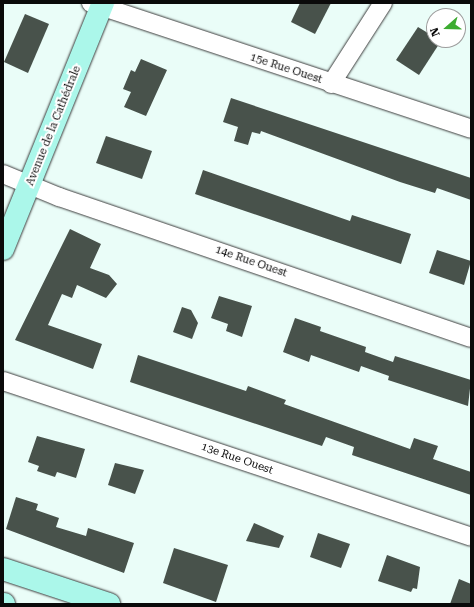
<!DOCTYPE html>
<html>
<head>
<meta charset="utf-8">
<style>
  body { margin:0 }
  #map { position:relative; width:474px; height:607px; overflow:hidden; background:#eafdf8; font-family:"Roboto Serif",serif }
  div>[style] { position:absolute }
  [style*='--x'] { left:calc(var(--x)*1px); top:calc(var(--y)*1px); width:calc(var(--w)*1px); rotate:calc(var(--a)*1deg) }
  .building>* { inset:0; background:#48524b }
  .roads { filter:drop-shadow(0 0 1px #3d3d3d) drop-shadow(0 0 1px #3d3d3d) }
  .street>* { height:18px; margin:-9px; padding:0 9px; transform-origin:9px; border-radius:9px; background:#fff }
  .secondary>* { height:22px; margin:-11px; padding:0 11px; transform-origin:11px; border-radius:11px; background:#abf7ea }
  span { translate:-50% -50%; white-space:nowrap; text-align:center; line-height:1.15; -webkit-text-stroke:4px #fff; paint-order:stroke }
  .street-label { font-size:11px; color:#0a0a0a }
  .frame { position:absolute; inset:0; border:4px solid #0a0a0a; pointer-events:none }
  .north { position:absolute; left:426px; top:8px; width:40px; height:40px; box-sizing:border-box; background:#fff; border:1px solid #9d9d9d; border-radius:50%; rotate:250deg; font-size:11px; font-weight:700; line-height:16px; text-align:center; color:#0a0a0a }
  .north::after { content:''; display:block; margin:auto; width:14px; height:18px; background:#3dac31; clip-path:polygon(50% 0,100% 100%,50% 72%,0 100%) }
</style>
</head>
<body>
<div id="map">
  <div class="building">
    <i style="clip-path:polygon(300px 3px,331px 3px,315px 34px,291px 22px)"></i>
    <i style="clip-path:polygon(25px 14px,49px 24px,28px 73px,4px 62px)"></i>
    <i style="clip-path:polygon(418px 27px,441px 41px,419px 75px,396px 60px)"></i>
    <i style="clip-path:polygon(141px 59px,167px 70px,146px 116px,124px 107px,131px 92px,123px 89px,131px 70px,135px 72px)"></i>
    <i style="clip-path:polygon(231px 98px,471px 178px,471px 200px,437px 188px,435px 193px,400px 182px,261px 131px,260px 134px,252px 132px,248px 145px,234px 141px,238px 127px,223px 122px)"></i>
    <i style="clip-path:polygon(106px 136px,152px 151px,142px 179px,96px 163px)"></i>
    <i style="clip-path:polygon(203px 170px,350px 221px,352px 215px,411px 234px,401px 264px,195px 194px)"></i>
    <i style="clip-path:polygon(70px 229px,101px 244px,90px 268px,109px 275px,117px 284px,106px 298px,77px 285px,72px 298px,62px 294px,48px 325px,102px 344px,93px 369px,15px 340px)"></i>
    <i style="clip-path:polygon(437px 250px,471px 261px,464px 285px,429px 273px)"></i>
    <i style="clip-path:polygon(219px 296px,252px 306px,242px 337px,226px 331px,228px 324px,211px 318px)"></i>
    <i style="clip-path:polygon(182px 307px,191px 310px,198px 323px,192px 339px,173px 332px)"></i>
    <i style="clip-path:polygon(295px 318px,321px 327px,320px 331px,366px 347px,365px 352px,393px 362px,395px 356px,471px 380px,468px 406px,388px 380px,389px 376px,361px 366px,359px 372px,311px 355px,309px 362px,283px 352px)"></i>
    <i style="clip-path:polygon(138px 355px,246px 391px,248px 386px,286px 400px,284px 404px,410px 449px,414px 438px,438px 446px,433px 459px,471px 472px,471px 495px,352px 455px,354px 447px,326px 437px,322px 446px,130px 382px)"></i>
    <i style="clip-path:polygon(37px 436px,85px 449px,76px 478px,57px 472px,55px 477px,37px 471px,39px 466px,28px 462px)"></i>
    <i style="clip-path:polygon(115px 463px,144px 470px,135px 494px,108px 485px)"></i>
    <i style="clip-path:polygon(16px 497px,38px 504px,36px 510px,59px 518px,56px 527px,86px 536px,88px 528px,134px 543px,124px 573px,6px 529px)"></i>
    <i style="clip-path:polygon(254px 523px,284px 536px,279px 548px,246px 541px)"></i>
    <i style="clip-path:polygon(318px 533px,350px 544px,341px 568px,310px 557px)"></i>
    <i style="clip-path:polygon(174px 548px,228px 565px,216px 602px,163px 583px)"></i>
    <i style="clip-path:polygon(387px 555px,420px 567px,417px 589px,413px 588px,411px 592px,378px 581px)"></i>
    <i style="clip-path:polygon(459px 579px,471px 584px,471px 604px,450px 604px)"></i>
  </div>
  <div class="roads">
    <div class="street">
      <i style="--x:91;--y:3;--w:400;--a:18.3"></i>
      <i style="--x:331;--y:84;--w:96;--a:-57.3"></i>
      <i style="--x:3;--y:174;--w:61;--a:22.3"></i>
      <i style="--x:59;--y:197;--w:435;--a:18.9"></i>
      <i style="--x:3;--y:381;--w:493;--a:18.4"></i>
    </div>
    <div class="secondary">
      <i style="--x:3;--y:249;--w:266;--a:-67.9"></i>
      <i style="--x:3;--y:569;--w:112;--a:18.3"></i>
      <i style="--x:3;--y:604;--w:1;--a:0"></i>
    </div>
  </div>
  <div class="street-label">
    <span style="left:286px;top:69px;rotate:18deg">15e Rue Ouest</span>
    <span style="left:54px;top:126px;rotate:-68deg">Avenue de la Cathédrale</span>
    <span style="left:251px;top:262px;rotate:19deg">14e Rue Ouest</span>
    <span style="left:237px;top:459px;rotate:19deg">13e Rue Ouest</span>
  </div>
  <div class="frame"></div>
  <div class="north">N</div>
</div>
</body>
</html>
